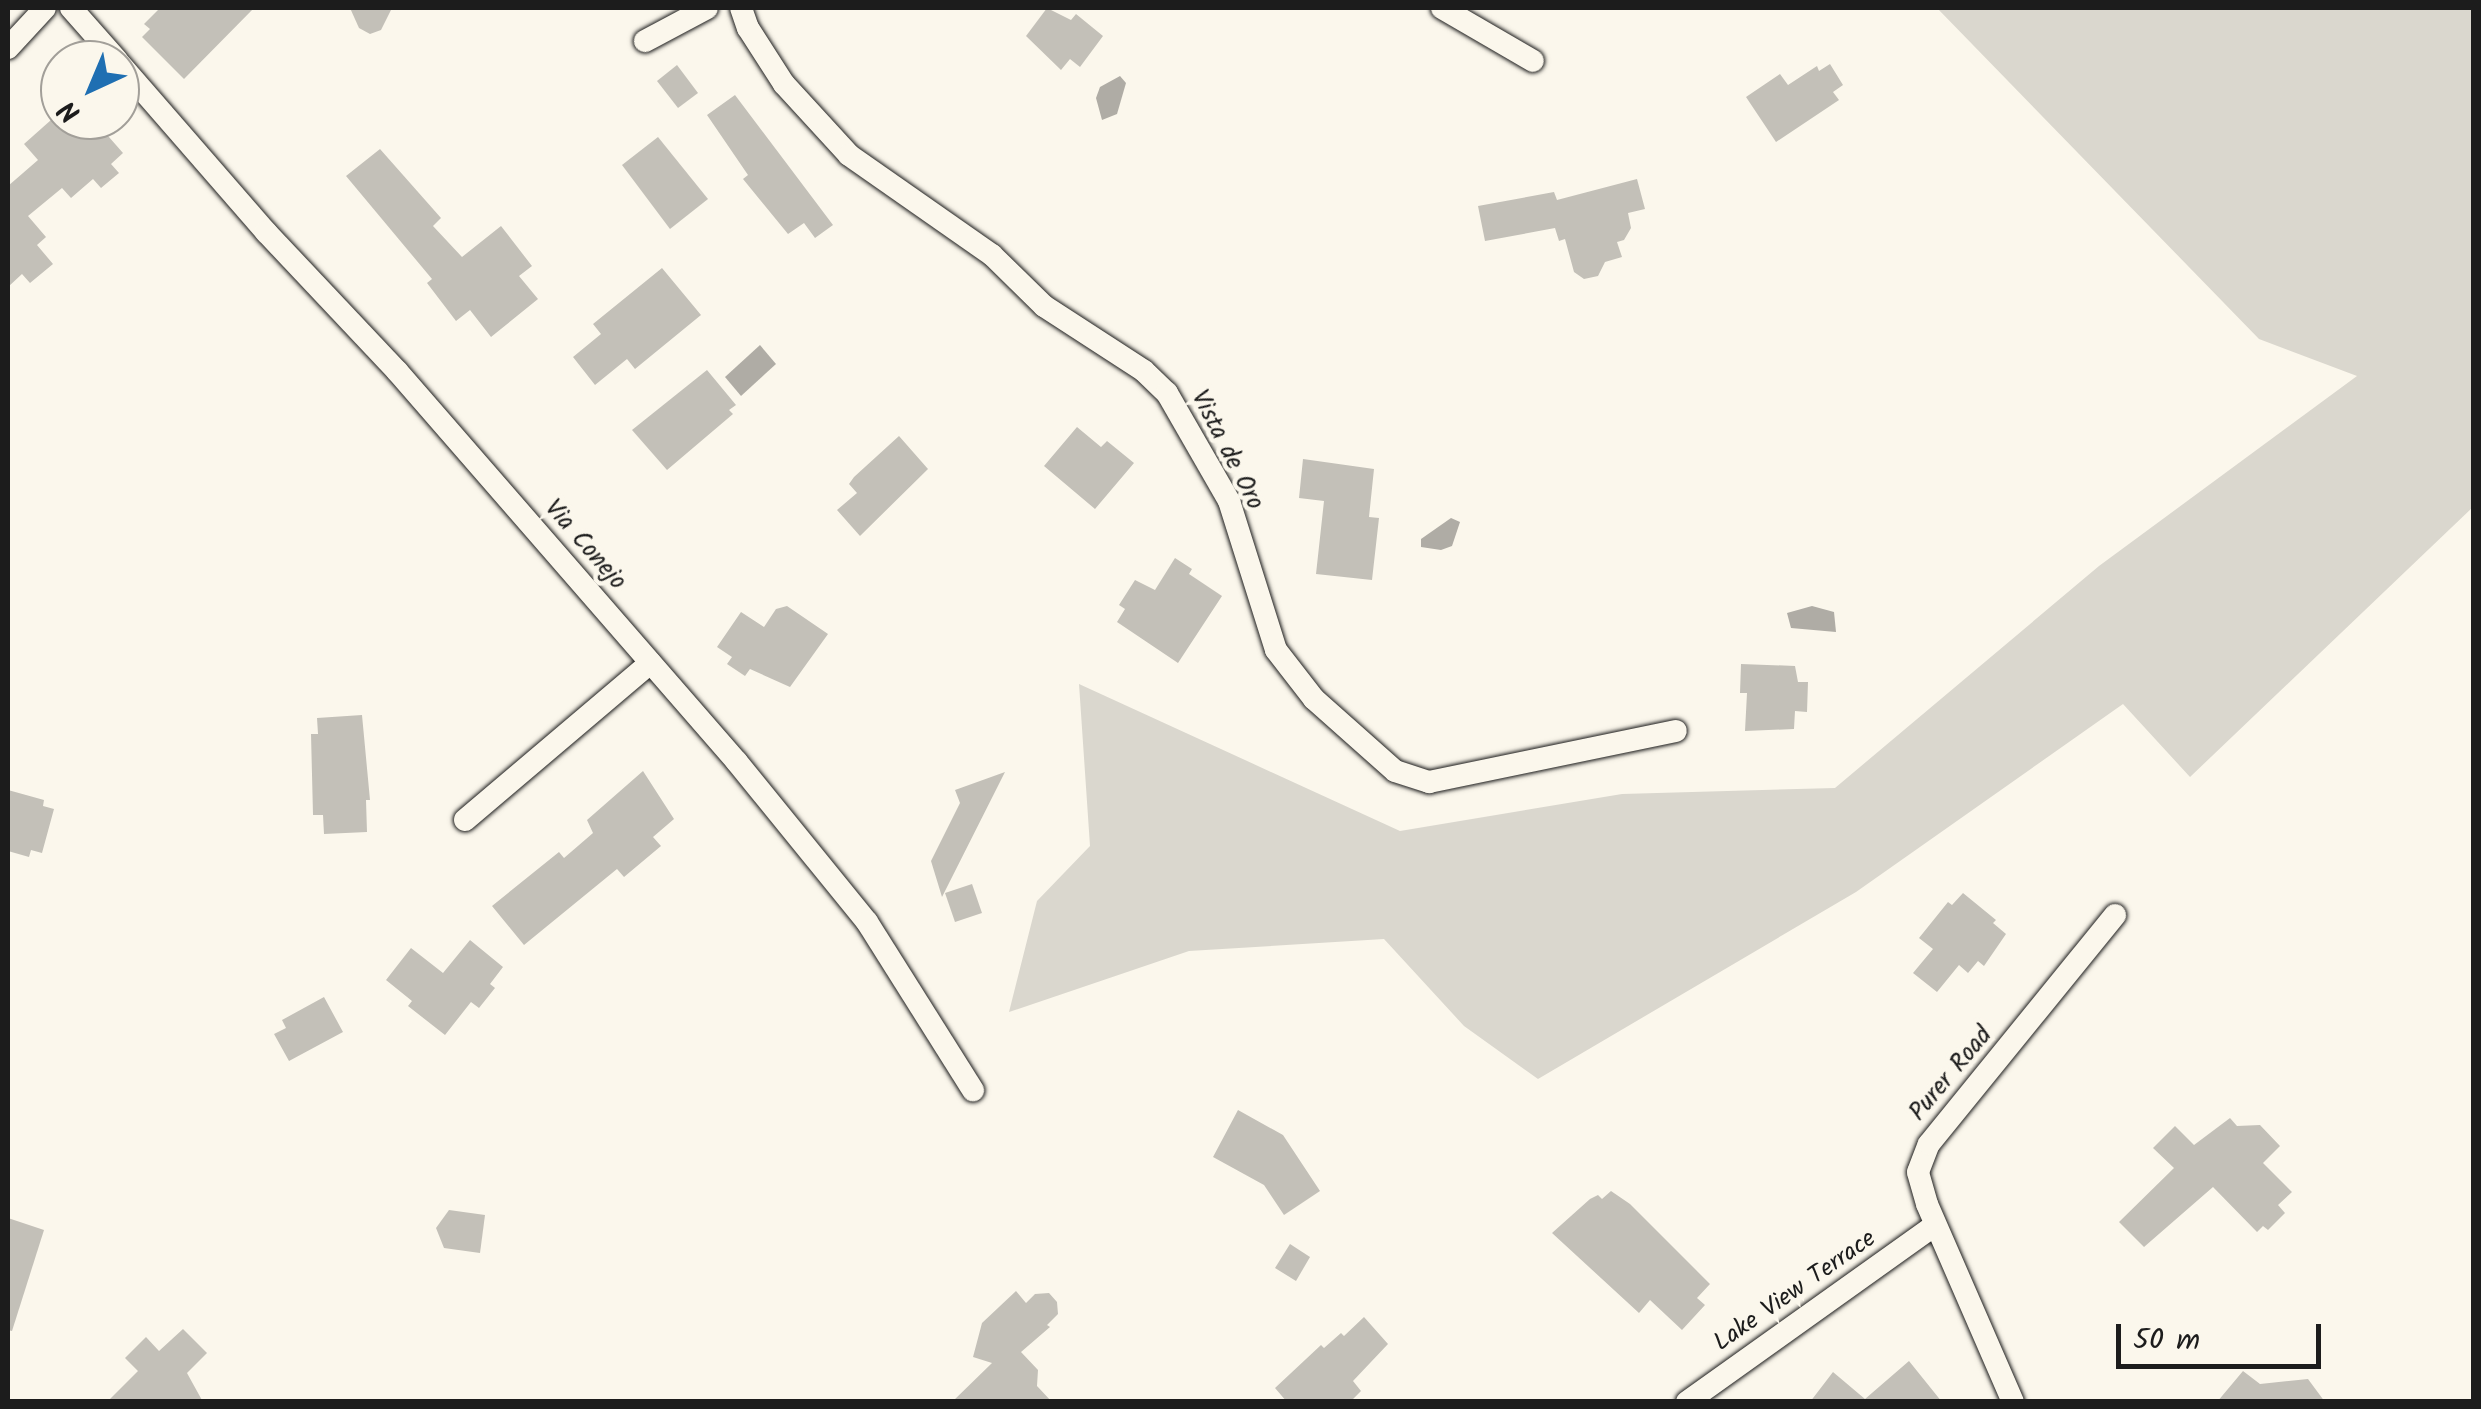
<!DOCTYPE html>
<html>
<head>
<meta charset="utf-8">
<style>
  body { margin:0 }
  #map { position:relative; width:2481px; height:1409px; overflow:hidden; background:#fbf7ec; font-family:Kalam,sans-serif }
  div>[style] { position:absolute }
  [style*='--x'] { left:calc(var(--x)*1px); top:calc(var(--y)*1px); width:calc(var(--w)*1px); rotate:calc(var(--a)*1deg) }
  .green>* { inset:0; background:#dad7ce }
  .water>* { inset:0; background:#afaca5 }
  .building>* { inset:0; background:#c3c0b8 }
  .roads { filter:drop-shadow(0 0 2px #1c1c1c) drop-shadow(0 0 2px #1c1c1c) }
  .minor>* { height:22px; margin:-11px; padding:0 11px; transform-origin:11px; border-radius:11px; background:#fbf7ec }
  span { translate:-50% -50%; white-space:nowrap; text-align:center; line-height:1.15; -webkit-text-stroke:9px #fbf7ec; paint-order:stroke }
  .street-label { font-size:25px; color:#1c1c1c }
  .frame { position:absolute; inset:0; border:10px solid #1c1c1c; pointer-events:none }
  .north { position:absolute; left:40px; top:40px; width:100px; height:100px; box-sizing:border-box; background:#fbf7ec; border:2px solid #a29f99; border-radius:50%; rotate:224deg; font-size:28px; font-weight:700; line-height:40px; text-align:center; color:#1c1c1c }
  .north::after { content:''; display:block; margin:auto; width:35px; height:45px; background:#1f6fb2; clip-path:polygon(50% 0,100% 100%,50% 72%,0 100%) }
  .scale { position:absolute; left:2116px; top:1324px; width:205px; height:45px; box-sizing:border-box; border:5px solid #1c1c1c; border-top:0; padding-left:12px; font-size:30px; line-height:35px; white-space:nowrap; color:#1c1c1c; -webkit-text-stroke:8px #fbf7ec; paint-order:stroke }
</style>
</head>
<body>
<div id="map">
  <div class="green">
    <i style="clip-path:polygon(1937px 8px,2473px 8px,2473px 507px,2190px 777px,2123px 704px,1856px 892px,1538px 1079px,1464px 1026px,1384px 939px,1189px 951px,1009px 1012px,1037px 901px,1090px 846px,1079px 684px,1400px 831px,1622px 794px,1835px 788px,2099px 566px,2357px 376px,2259px 339px)"></i>
  </div>
  <div class="water">
    <i style="clip-path:polygon(1120px 76px,1126px 83px,1117px 114px,1102px 120px,1096px 98px,1100px 87px)"></i>
    <i style="clip-path:polygon(760px 345px,776px 364px,741px 396px,725px 377px)"></i>
    <i style="clip-path:polygon(1451px 518px,1460px 522px,1452px 546px,1441px 550px,1421px 547px,1421px 539px)"></i>
    <i style="clip-path:polygon(1812px 606px,1834px 612px,1836px 632px,1791px 628px,1787px 613px)"></i>
  </div>
  <div class="building">
    <i style="clip-path:polygon(160px 8px,254px 8px,184px 79px,142px 37px,150px 29px,144px 24px)"></i>
    <i style="clip-path:polygon(350px 8px,392px 8px,381px 30px,370px 34px,359px 28px)"></i>
    <i style="clip-path:polygon(1047px 8px,1071px 20px,1076px 14px,1103px 36px,1080px 67px,1070px 59px,1061px 70px,1026px 36px)"></i>
    <i style="clip-path:polygon(1830px 64px,1843px 85px,1833px 92px,1839px 100px,1776px 142px,1746px 97px,1780px 74px,1788px 85px,1817px 66px,1819px 71px)"></i>
    <i style="clip-path:polygon(677px 65px,698px 93px,678px 108px,657px 81px)"></i>
    <i style="clip-path:polygon(735px 95px,833px 225px,815px 238px,804px 223px,788px 234px,743px 179px,748px 175px,707px 115px)"></i>
    <i style="clip-path:polygon(51px 120px,94px 120px,123px 153px,111px 164px,119px 173px,101px 188px,93px 179px,71px 198px,62px 188px,28px 216px,46px 237px,37px 245px,53px 264px,30px 283px,22px 274px,8px 287px,8px 186px,38px 160px,24px 144px)"></i>
    <i style="clip-path:polygon(658px 137px,708px 199px,670px 229px,622px 165px)"></i>
    <i style="clip-path:polygon(380px 149px,441px 218px,433px 226px,462px 257px,501px 226px,532px 266px,519px 276px,538px 299px,491px 337px,470px 310px,456px 321px,427px 283px,432px 279px,346px 176px)"></i>
    <i style="clip-path:polygon(1637px 179px,1645px 209px,1628px 213px,1631px 228px,1624px 240px,1617px 242px,1622px 257px,1605px 262px,1598px 276px,1584px 279px,1574px 272px,1565px 239px,1559px 241px,1555px 228px,1485px 241px,1478px 206px,1554px 192px,1557px 200px)"></i>
    <i style="clip-path:polygon(662px 268px,701px 315px,635px 369px,627px 359px,595px 385px,573px 357px,601px 334px,593px 324px)"></i>
    <i style="clip-path:polygon(707px 370px,736px 405px,729px 410px,733px 414px,667px 470px,632px 430px)"></i>
    <i style="clip-path:polygon(1077px 427px,1101px 447px,1107px 441px,1134px 463px,1095px 509px,1044px 466px)"></i>
    <i style="clip-path:polygon(899px 436px,928px 469px,860px 536px,837px 510px,857px 493px,849px 484px,854px 477px)"></i>
    <i style="clip-path:polygon(1303px 459px,1374px 469px,1369px 517px,1379px 518px,1372px 580px,1316px 574px,1324px 501px,1299px 498px)"></i>
    <i style="clip-path:polygon(1175px 558px,1192px 569px,1189px 574px,1222px 596px,1178px 663px,1117px 622px,1125px 609px,1119px 605px,1135px 580px,1155px 590px)"></i>
    <i style="clip-path:polygon(787px 606px,828px 634px,790px 687px,750px 669px,745px 676px,727px 664px,732px 657px,717px 647px,741px 612px,764px 627px,776px 609px)"></i>
    <i style="clip-path:polygon(1741px 664px,1795px 666px,1798px 682px,1808px 682px,1807px 712px,1795px 711px,1794px 729px,1745px 731px,1747px 693px,1740px 693px)"></i>
    <i style="clip-path:polygon(362px 715px,370px 800px,366px 800px,367px 832px,324px 834px,323px 815px,313px 815px,311px 734px,318px 734px,317px 718px)"></i>
    <i style="clip-path:polygon(643px 771px,674px 819px,653px 837px,661px 846px,624px 877px,617px 869px,524px 945px,492px 906px,559px 852px,564px 858px,593px 833px,587px 820px)"></i>
    <i style="clip-path:polygon(1005px 772px,942px 897px,931px 861px,960px 803px,955px 790px)"></i>
    <i style="clip-path:polygon(8px 790px,44px 800px,43px 806px,54px 809px,42px 853px,31px 850px,29px 857px,8px 851px)"></i>
    <i style="clip-path:polygon(972px 884px,982px 913px,955px 922px,945px 893px)"></i>
    <i style="clip-path:polygon(1963px 893px,1996px 920px,1993px 923px,2006px 934px,1984px 966px,1978px 961px,1968px 973px,1959px 965px,1937px 992px,1913px 973px,1933px 949px,1919px 938px,1948px 902px,1952px 905px)"></i>
    <i style="clip-path:polygon(470px 940px,503px 967px,490px 984px,495px 988px,479px 1008px,471px 1002px,445px 1035px,408px 1006px,412px 1001px,386px 980px,411px 948px,443px 973px)"></i>
    <i style="clip-path:polygon(324px 997px,343px 1032px,289px 1061px,274px 1034px,286px 1028px,282px 1020px)"></i>
    <i style="clip-path:polygon(1238px 1110px,1283px 1135px,1320px 1191px,1284px 1215px,1264px 1185px,1213px 1157px)"></i>
    <i style="clip-path:polygon(2230px 1118px,2237px 1126px,2260px 1125px,2280px 1146px,2263px 1163px,2292px 1192px,2278px 1205px,2285px 1213px,2268px 1230px,2263px 1226px,2257px 1232px,2213px 1187px,2144px 1247px,2119px 1222px,2174px 1168px,2153px 1148px,2175px 1126px,2194px 1145px)"></i>
    <i style="clip-path:polygon(1611px 1191px,1630px 1204px,1710px 1284px,1697px 1298px,1705px 1305px,1682px 1330px,1650px 1300px,1639px 1313px,1552px 1233px,1590px 1199px,1598px 1195px,1602px 1199px)"></i>
    <i style="clip-path:polygon(449px 1210px,485px 1215px,480px 1253px,444px 1248px,436px 1228px)"></i>
    <i style="clip-path:polygon(8px 1218px,44px 1230px,12px 1331px,8px 1330px)"></i>
    <i style="clip-path:polygon(1290px 1244px,1310px 1257px,1296px 1281px,1275px 1268px)"></i>
    <i style="clip-path:polygon(1016px 1291px,1026px 1303px,1035px 1294px,1049px 1293px,1057px 1302px,1058px 1314px,1047px 1325px,1050px 1327px,1021px 1352px,1038px 1370px,1037px 1386px,1052px 1402px,952px 1402px,992px 1363px,973px 1357px,982px 1323px)"></i>
    <i style="clip-path:polygon(1364px 1317px,1388px 1344px,1353px 1381px,1361px 1391px,1350px 1402px,1287px 1402px,1275px 1388px,1321px 1345px,1324px 1348px,1341px 1333px,1344px 1336px)"></i>
    <i style="clip-path:polygon(183px 1329px,207px 1353px,187px 1373px,203px 1402px,107px 1402px,138px 1371px,125px 1358px,146px 1337px,159px 1351px)"></i>
    <i style="clip-path:polygon(1909px 1361px,1942px 1402px,1810px 1402px,1833px 1372px,1865px 1399px)"></i>
    <i style="clip-path:polygon(2243px 1371px,2260px 1384px,2308px 1379px,2325px 1402px,2217px 1402px)"></i>
  </div>
  <div class="roads">
    <div class="minor">
      <i style="--x:71;--y:8;--w:69;--a:48.5"></i>
      <i style="--x:741;--y:8;--w:21;--a:71"></i>
      <i style="--x:748;--y:28;--w:67;--a:57.3"></i>
      <i style="--x:784;--y:84;--w:96;--a:47.5"></i>
      <i style="--x:849;--y:155;--w:174;--a:35"></i>
      <i style="--x:992;--y:255;--w:73;--a:44.4"></i>
      <i style="--x:1044;--y:306;--w:119;--a:33"></i>
      <i style="--x:1144;--y:371;--w:32;--a:44"></i>
      <i style="--x:1167;--y:393;--w:125;--a:60.1"></i>
      <i style="--x:1229;--y:501;--w:156;--a:72.5"></i>
      <i style="--x:1276;--y:650;--w:62;--a:52.2"></i>
      <i style="--x:1314;--y:699;--w:108;--a:41.6"></i>
      <i style="--x:1395;--y:771;--w:36;--a:18"></i>
      <i style="--x:1429;--y:782;--w:252;--a:-11.7"></i>
      <i style="--x:1442;--y:8;--w:105;--a:30.2"></i>
      <i style="--x:645;--y:41;--w:70;--a:-28"></i>
      <i style="--x:8;--y:48;--w:54;--a:-47.2"></i>
      <i style="--x:120;--y:64;--w:223;--a:49"></i>
      <i style="--x:266;--y:232;--w:191;--a:46.7"></i>
      <i style="--x:397;--y:371;--w:518;--a:48.99"></i>
      <i style="--x:737;--y:762;--w:206;--a:50.9"></i>
      <i style="--x:867;--y:922;--w:199;--a:57.8"></i>
      <i style="--x:465;--y:820;--w:243;--a:-40.3"></i>
      <i style="--x:1687;--y:1402;--w:305;--a:-35.5"></i>
      <i style="--x:2013;--y:1402;--w:216;--a:-113.5"></i>
      <i style="--x:1927;--y:1204;--w:33;--a:-106"></i>
      <i style="--x:1918;--y:1172;--w:30;--a:-69"></i>
      <i style="--x:1929;--y:1144;--w:295;--a:-50.9"></i>
    </div>
  </div>
  <div class="street-label">
    <span style="left:1227px;top:450px;rotate:63deg">Vista de Oro</span>
    <span style="left:585px;top:545px;rotate:49deg">Via Conejo</span>
    <span style="left:1951px;top:1074px;rotate:-50deg">Purer Road</span>
    <span style="left:1795px;top:1291px;rotate:-35deg">Lake View Terrace</span>
  </div>
  <div class="frame"></div>
  <div class="north">N</div>
  <div class="scale">50 m</div>
</div>
</body>
</html>
